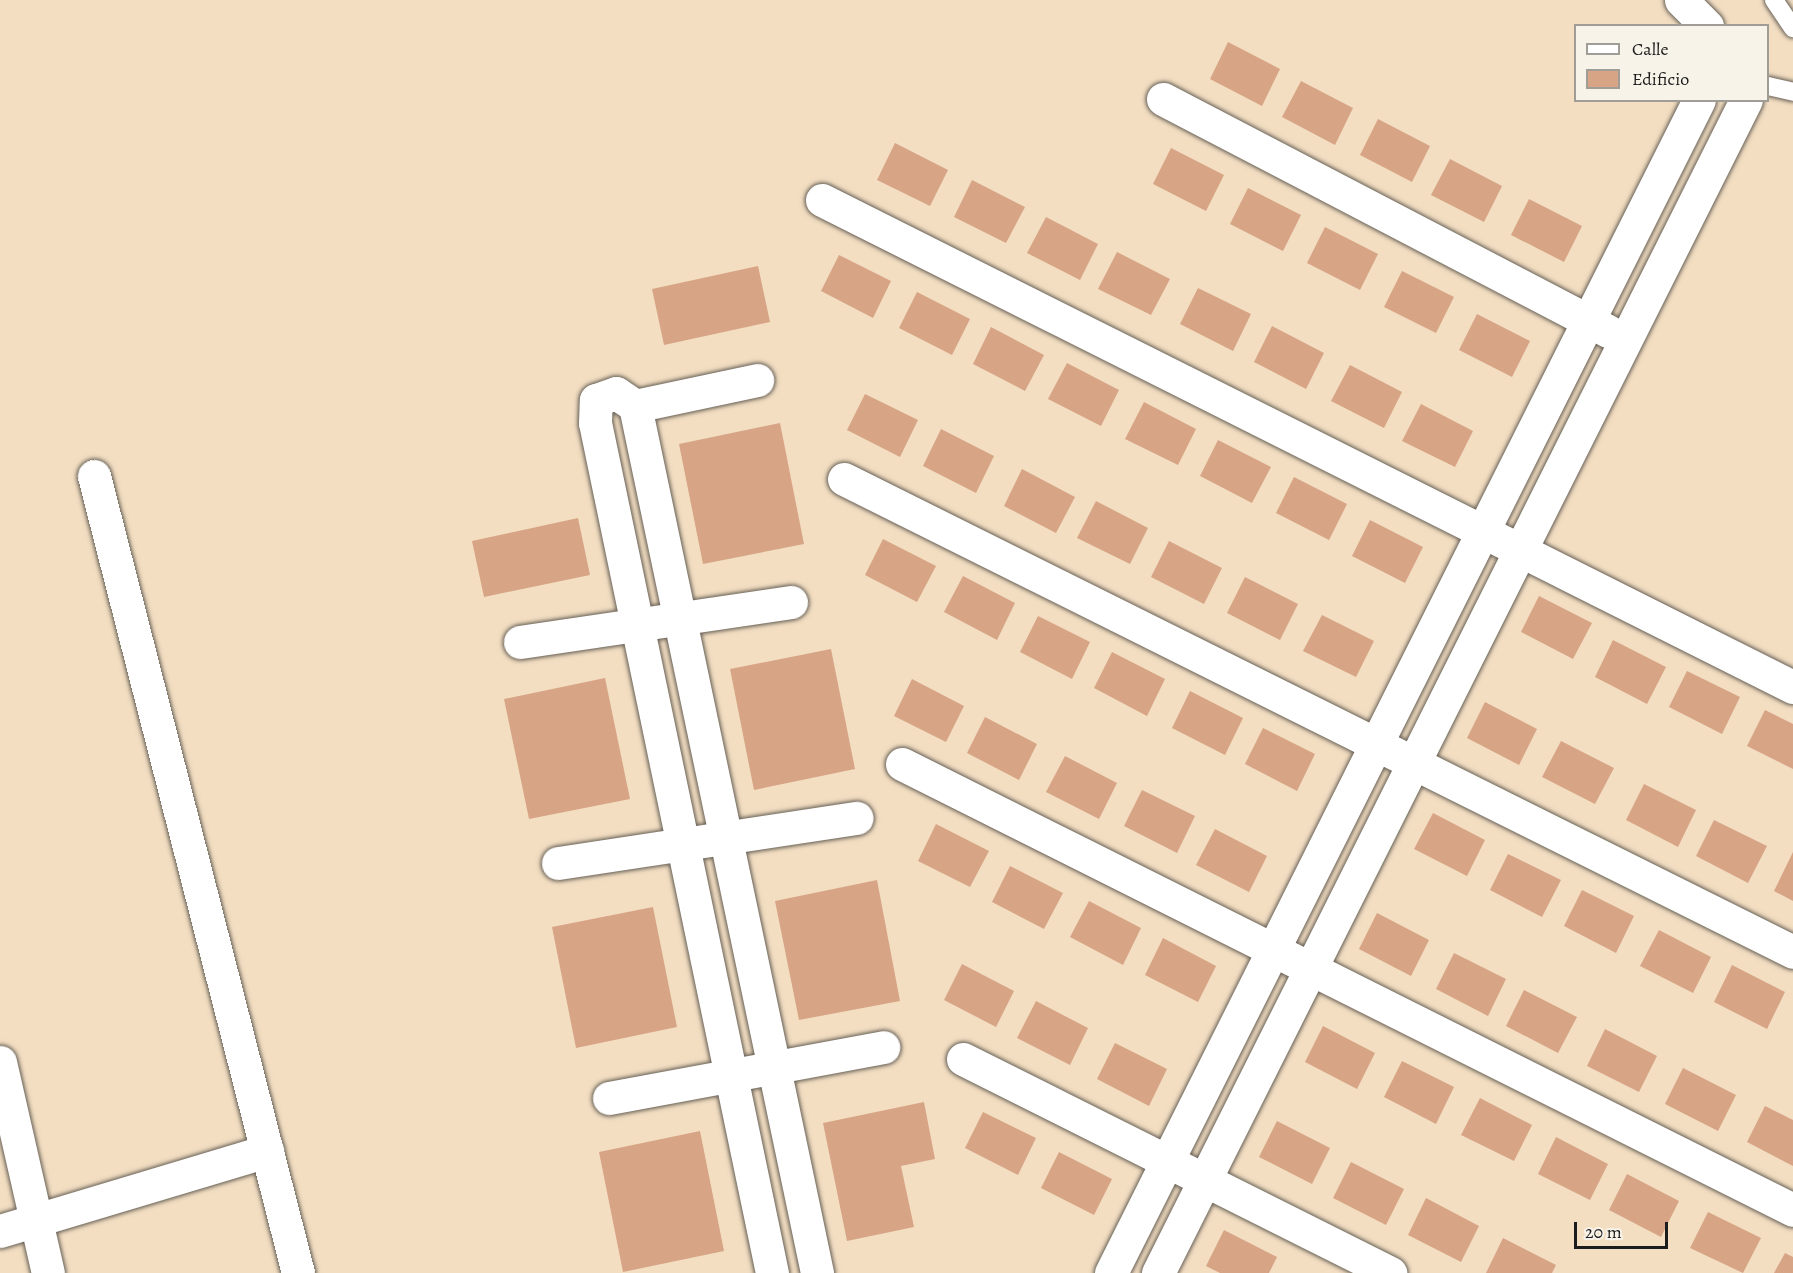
<!DOCTYPE html>
<html>
<head>
<meta charset="utf-8">
<style>
  body { margin:0 }
  #map { position:relative; width:1793px; height:1273px; overflow:hidden; background:#f3dec2; font-family:Alegreya,serif }
  div>[style] { position:absolute }
  [style*='--x'] { left:calc(var(--x)*1px); top:calc(var(--y)*1px); width:calc(var(--w)*1px); rotate:calc(var(--a)*1deg) }
  .building>* { inset:0; background:#d7a585 }
  .roads { filter:drop-shadow(0 0 2px #676056) drop-shadow(0 0 2px #676056) }
  .service>* { height:18px; margin:-9px; padding:0 9px; transform-origin:9px; border-radius:9px; background:#fff }
  .minor>* { height:33px; margin:-16.5px; padding:0 16.5px; transform-origin:16.5px; border-radius:16.5px; background:#fff }
  span { translate:-50% -50%; white-space:nowrap; text-align:center; line-height:1.15; -webkit-text-stroke:6px #f7f3e8; paint-order:stroke }
  .legend { position:absolute; left:1574px; top:24px; width:195px; height:78px; box-sizing:border-box; background:#f7f3e8; border:2px solid #9f9d96; margin:0; padding:8px 10px; list-style:none; font-size:18px; color:#1c1c1c }
  .legend li { display:flex; align-items:center; gap:12px; height:30px }
  .legend b { width:30px; border:2px solid #9f9d96 }
  .scale { position:absolute; left:1574px; top:1222px; width:94px; height:27px; box-sizing:border-box; border:3px solid #1c1c1c; border-top:0; padding-left:8px; font-size:18px; line-height:21px; white-space:nowrap; color:#1c1c1c; -webkit-text-stroke:4px #f7f3e8; paint-order:stroke }
</style>
</head>
<body>
<div id="map">
  <div class="building">
    <i style="clip-path:polygon(1228px 42px,1280px 69px,1262px 106px,1210px 79px)"></i>
    <i style="clip-path:polygon(1301px 81px,1353px 108px,1335px 145px,1282px 117px)"></i>
    <i style="clip-path:polygon(1378px 119px,1430px 146px,1412px 182px,1360px 155px)"></i>
    <i style="clip-path:polygon(895px 143px,948px 170px,930px 206px,877px 180px)"></i>
    <i style="clip-path:polygon(1171px 148px,1224px 175px,1206px 211px,1153px 184px)"></i>
    <i style="clip-path:polygon(1450px 159px,1502px 186px,1484px 222px,1431px 195px)"></i>
    <i style="clip-path:polygon(972px 180px,1025px 207px,1006px 243px,954px 217px)"></i>
    <i style="clip-path:polygon(1248px 188px,1301px 215px,1283px 251px,1230px 224px)"></i>
    <i style="clip-path:polygon(1529px 199px,1582px 226px,1564px 262px,1511px 235px)"></i>
    <i style="clip-path:polygon(1046px 217px,1098px 244px,1080px 280px,1027px 253px)"></i>
    <i style="clip-path:polygon(1325px 227px,1378px 254px,1360px 290px,1307px 263px)"></i>
    <i style="clip-path:polygon(1117px 252px,1170px 279px,1151px 315px,1098px 289px)"></i>
    <i style="clip-path:polygon(839px 255px,891px 281px,873px 318px,821px 291px)"></i>
    <i style="clip-path:polygon(758px 266px,770px 322px,664px 345px,652px 289px)"></i>
    <i style="clip-path:polygon(1402px 271px,1454px 297px,1436px 333px,1384px 307px)"></i>
    <i style="clip-path:polygon(1198px 288px,1251px 314px,1233px 351px,1180px 324px)"></i>
    <i style="clip-path:polygon(917px 292px,970px 319px,952px 355px,899px 328px)"></i>
    <i style="clip-path:polygon(1477px 314px,1530px 341px,1512px 377px,1459px 350px)"></i>
    <i style="clip-path:polygon(1272px 326px,1324px 353px,1306px 389px,1254px 362px)"></i>
    <i style="clip-path:polygon(991px 327px,1044px 355px,1025px 391px,973px 364px)"></i>
    <i style="clip-path:polygon(1067px 363px,1119px 390px,1101px 426px,1048px 399px)"></i>
    <i style="clip-path:polygon(1350px 365px,1402px 392px,1384px 428px,1331px 401px)"></i>
    <i style="clip-path:polygon(865px 394px,918px 420px,900px 457px,847px 430px)"></i>
    <i style="clip-path:polygon(1144px 402px,1196px 429px,1178px 465px,1125px 439px)"></i>
    <i style="clip-path:polygon(1421px 404px,1473px 431px,1455px 467px,1402px 441px)"></i>
    <i style="clip-path:polygon(780px 423px,804px 544px,703px 564px,679px 444px)"></i>
    <i style="clip-path:polygon(941px 429px,994px 456px,976px 493px,923px 466px)"></i>
    <i style="clip-path:polygon(1218px 440px,1271px 467px,1252px 503px,1200px 476px)"></i>
    <i style="clip-path:polygon(1022px 469px,1075px 497px,1056px 533px,1004px 506px)"></i>
    <i style="clip-path:polygon(1294px 477px,1347px 504px,1329px 540px,1276px 513px)"></i>
    <i style="clip-path:polygon(1096px 501px,1148px 528px,1130px 564px,1077px 538px)"></i>
    <i style="clip-path:polygon(578px 518px,590px 575px,484px 597px,472px 541px)"></i>
    <i style="clip-path:polygon(1370px 520px,1423px 547px,1405px 583px,1352px 556px)"></i>
    <i style="clip-path:polygon(883px 539px,936px 566px,917px 602px,865px 575px)"></i>
    <i style="clip-path:polygon(1169px 541px,1222px 568px,1204px 604px,1151px 577px)"></i>
    <i style="clip-path:polygon(963px 576px,1015px 603px,997px 640px,944px 612px)"></i>
    <i style="clip-path:polygon(1245px 577px,1298px 604px,1280px 640px,1227px 613px)"></i>
    <i style="clip-path:polygon(1539px 596px,1592px 623px,1573px 659px,1521px 632px)"></i>
    <i style="clip-path:polygon(1322px 615px,1374px 641px,1356px 677px,1303px 651px)"></i>
    <i style="clip-path:polygon(1038px 616px,1090px 642px,1072px 679px,1020px 652px)"></i>
    <i style="clip-path:polygon(1613px 640px,1666px 667px,1647px 704px,1595px 677px)"></i>
    <i style="clip-path:polygon(831px 649px,855px 769px,754px 790px,730px 669px)"></i>
    <i style="clip-path:polygon(1112px 652px,1165px 679px,1147px 716px,1094px 688px)"></i>
    <i style="clip-path:polygon(1687px 671px,1740px 697px,1722px 734px,1669px 707px)"></i>
    <i style="clip-path:polygon(605px 678px,630px 799px,529px 819px,504px 699px)"></i>
    <i style="clip-path:polygon(912px 679px,964px 706px,946px 742px,894px 716px)"></i>
    <i style="clip-path:polygon(1190px 691px,1243px 718px,1225px 755px,1172px 728px)"></i>
    <i style="clip-path:polygon(1485px 702px,1537px 729px,1519px 765px,1467px 738px)"></i>
    <i style="clip-path:polygon(1765px 710px,1793px 724px,1793px 769px,1747px 746px)"></i>
    <i style="clip-path:polygon(985px 717px,1037px 744px,1019px 780px,967px 753px)"></i>
    <i style="clip-path:polygon(1263px 728px,1315px 754px,1297px 791px,1245px 764px)"></i>
    <i style="clip-path:polygon(1561px 741px,1614px 768px,1595px 804px,1542px 777px)"></i>
    <i style="clip-path:polygon(1065px 756px,1117px 783px,1099px 819px,1046px 792px)"></i>
    <i style="clip-path:polygon(1644px 784px,1696px 810px,1678px 847px,1626px 820px)"></i>
    <i style="clip-path:polygon(1142px 790px,1195px 816px,1177px 853px,1124px 826px)"></i>
    <i style="clip-path:polygon(1433px 813px,1485px 840px,1467px 876px,1414px 849px)"></i>
    <i style="clip-path:polygon(1714px 820px,1767px 846px,1748px 883px,1696px 856px)"></i>
    <i style="clip-path:polygon(936px 824px,989px 851px,970px 887px,918px 861px)"></i>
    <i style="clip-path:polygon(1215px 829px,1267px 856px,1249px 892px,1196px 865px)"></i>
    <i style="clip-path:polygon(1793px 852px,1793px 901px,1774px 891px)"></i>
    <i style="clip-path:polygon(1508px 854px,1561px 880px,1542px 917px,1490px 890px)"></i>
    <i style="clip-path:polygon(1010px 866px,1063px 893px,1044px 929px,992px 902px)"></i>
    <i style="clip-path:polygon(877px 880px,900px 1001px,799px 1020px,775px 901px)"></i>
    <i style="clip-path:polygon(1582px 890px,1634px 916px,1616px 953px,1564px 926px)"></i>
    <i style="clip-path:polygon(1089px 901px,1141px 928px,1123px 965px,1070px 937px)"></i>
    <i style="clip-path:polygon(653px 907px,677px 1027px,576px 1048px,552px 927px)"></i>
    <i style="clip-path:polygon(1377px 913px,1429px 940px,1411px 976px,1359px 949px)"></i>
    <i style="clip-path:polygon(1659px 930px,1711px 957px,1693px 993px,1640px 966px)"></i>
    <i style="clip-path:polygon(1163px 938px,1216px 966px,1198px 1002px,1145px 975px)"></i>
    <i style="clip-path:polygon(1454px 953px,1506px 979px,1488px 1016px,1436px 989px)"></i>
    <i style="clip-path:polygon(962px 964px,1014px 991px,996px 1027px,944px 1000px)"></i>
    <i style="clip-path:polygon(1732px 965px,1785px 992px,1767px 1029px,1714px 1002px)"></i>
    <i style="clip-path:polygon(1524px 990px,1577px 1017px,1558px 1053px,1506px 1026px)"></i>
    <i style="clip-path:polygon(1036px 1001px,1088px 1028px,1070px 1065px,1017px 1038px)"></i>
    <i style="clip-path:polygon(1323px 1026px,1375px 1053px,1357px 1089px,1305px 1062px)"></i>
    <i style="clip-path:polygon(1605px 1029px,1657px 1056px,1639px 1092px,1587px 1066px)"></i>
    <i style="clip-path:polygon(1115px 1043px,1167px 1069px,1149px 1106px,1097px 1079px)"></i>
    <i style="clip-path:polygon(1402px 1061px,1454px 1087px,1436px 1124px,1384px 1097px)"></i>
    <i style="clip-path:polygon(1683px 1068px,1736px 1095px,1718px 1131px,1665px 1104px)"></i>
    <i style="clip-path:polygon(1480px 1098px,1532px 1125px,1514px 1161px,1461px 1135px)"></i>
    <i style="clip-path:polygon(924px 1102px,935px 1159px,901px 1166px,914px 1227px,847px 1241px,823px 1123px)"></i>
    <i style="clip-path:polygon(1765px 1106px,1793px 1120px,1793px 1166px,1747px 1142px)"></i>
    <i style="clip-path:polygon(983px 1112px,1036px 1138px,1018px 1175px,965px 1148px)"></i>
    <i style="clip-path:polygon(1277px 1121px,1330px 1148px,1312px 1184px,1259px 1157px)"></i>
    <i style="clip-path:polygon(700px 1131px,724px 1251px,623px 1272px,599px 1152px)"></i>
    <i style="clip-path:polygon(1556px 1137px,1608px 1164px,1590px 1200px,1538px 1174px)"></i>
    <i style="clip-path:polygon(1059px 1152px,1112px 1179px,1094px 1215px,1041px 1188px)"></i>
    <i style="clip-path:polygon(1351px 1162px,1404px 1189px,1386px 1225px,1333px 1198px)"></i>
    <i style="clip-path:polygon(1627px 1174px,1679px 1201px,1661px 1237px,1609px 1210px)"></i>
    <i style="clip-path:polygon(1426px 1198px,1479px 1226px,1461px 1262px,1408px 1235px)"></i>
    <i style="clip-path:polygon(1708px 1212px,1761px 1238px,1743px 1273px,1690px 1248px)"></i>
    <i style="clip-path:polygon(1224px 1230px,1277px 1257px,1269px 1273px,1220px 1273px,1206px 1266px)"></i>
    <i style="clip-path:polygon(1503px 1238px,1556px 1265px,1552px 1273px,1486px 1273px)"></i>
    <i style="clip-path:polygon(1785px 1253px,1793px 1257px,1793px 1273px,1774px 1273px)"></i>
  </div>
  <div class="roads">
    <div class="service">
      <i style="--x:1774;--y:0;--w:34;--a:56"></i>
      <i style="--x:1768;--y:86;--w:26;--a:13"></i>
    </div>
    <div class="minor">
      <i style="--x:1681;--y:0;--w:37;--a:45"></i>
      <i style="--x:1163;--y:99;--w:502;--a:27.54"></i>
      <i style="--x:822;--y:200;--w:1086;--a:26.64"></i>
      <i style="--x:635;--y:406;--w:125;--a:-12"></i>
      <i style="--x:94;--y:476;--w:823;--a:75.64"></i>
      <i style="--x:844;--y:479;--w:1060;--a:26.49"></i>
      <i style="--x:520;--y:642;--w:274;--a:-8.4"></i>
      <i style="--x:902;--y:764;--w:996;--a:26.59"></i>
      <i style="--x:558;--y:863;--w:302;--a:-8.6"></i>
      <i style="--x:963;--y:1059;--w:478;--a:26.6"></i>
      <i style="--x:0;--y:1062;--w:216;--a:77.2"></i>
      <i style="--x:609;--y:1098;--w:279;--a:-10.5"></i>
      <i style="--x:0;--y:1231;--w:279;--a:-16.7"></i>
      <i style="--x:772;--y:1273;--w:868;--a:-101.76"></i>
      <i style="--x:595;--y:423;--w:23;--a:-88"></i>
      <i style="--x:596;--y:400;--w:21;--a:-19"></i>
      <i style="--x:616;--y:393;--w:23;--a:34"></i>
      <i style="--x:635;--y:406;--w:886;--a:78.14"></i>
      <i style="--x:1111;--y:1273;--w:1312;--a:-63.38"></i>
      <i style="--x:1158;--y:1273;--w:1312;--a:-63.38"></i>
    </div>
  </div>
  <ul class="legend">
  <li><b style="height:8px;background:#fff"></b>Calle</li>
  <li><b style="height:16px;background:#d7a585"></b>Edificio</li>
  </ul>
  <div class="scale">20 m</div>
</div>
</body>
</html>
